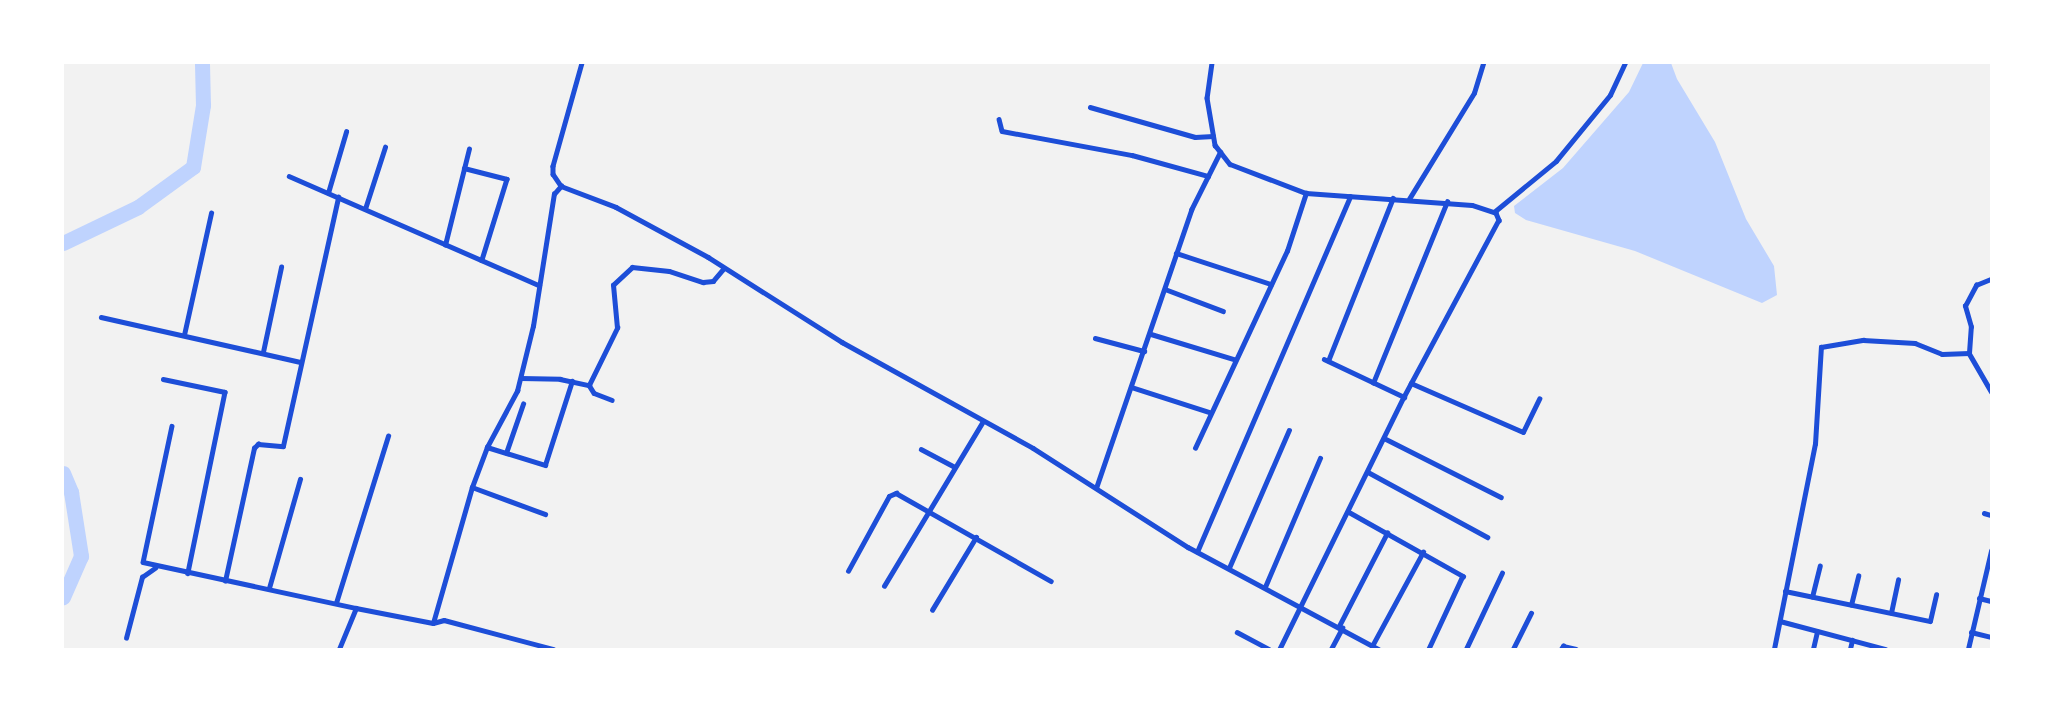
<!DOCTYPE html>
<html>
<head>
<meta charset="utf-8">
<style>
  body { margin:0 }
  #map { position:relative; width:2054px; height:712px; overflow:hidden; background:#f2f2f2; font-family:Overpass,sans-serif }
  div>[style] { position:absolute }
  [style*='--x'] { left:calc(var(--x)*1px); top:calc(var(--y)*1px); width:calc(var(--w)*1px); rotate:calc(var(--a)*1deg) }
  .water>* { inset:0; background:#bfd3fe }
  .river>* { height:15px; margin:-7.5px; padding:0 7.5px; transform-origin:7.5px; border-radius:7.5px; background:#bfd3fe }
  .minor>* { height:4.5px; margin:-2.25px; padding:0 2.25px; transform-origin:2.25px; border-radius:2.25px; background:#1d4ed8 }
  span { translate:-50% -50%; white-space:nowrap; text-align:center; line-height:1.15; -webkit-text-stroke:4.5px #fff; paint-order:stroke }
  .frame { position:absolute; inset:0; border:64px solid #fff; pointer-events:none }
</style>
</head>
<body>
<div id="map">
  <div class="water">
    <i style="clip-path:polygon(1643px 63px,1671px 63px,1677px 79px,1715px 142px,1746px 219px,1774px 266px,1777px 295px,1762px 303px,1635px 251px,1526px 220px,1515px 213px,1514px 206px,1563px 168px,1629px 92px)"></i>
  </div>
  <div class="river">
    <i style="--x:63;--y:243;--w:83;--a:-25.6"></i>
    <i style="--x:138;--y:207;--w:68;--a:-36"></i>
    <i style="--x:193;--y:167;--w:63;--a:-80.8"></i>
    <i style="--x:203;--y:105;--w:42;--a:-91.4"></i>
    <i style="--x:63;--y:473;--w:21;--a:67"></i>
    <i style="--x:71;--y:492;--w:65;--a:81.1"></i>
    <i style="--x:81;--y:556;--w:45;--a:113.7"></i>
  </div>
  <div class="minor">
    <i style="--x:582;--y:63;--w:107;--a:105.7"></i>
    <i style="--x:553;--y:166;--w:8;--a:90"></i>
    <i style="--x:553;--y:174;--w:14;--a:56"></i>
    <i style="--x:561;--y:186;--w:59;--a:20.9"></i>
    <i style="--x:616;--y:207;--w:105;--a:28.5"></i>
    <i style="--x:708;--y:257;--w:159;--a:32.4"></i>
    <i style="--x:842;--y:342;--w:218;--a:29"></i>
    <i style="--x:1033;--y:448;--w:184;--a:32.6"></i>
    <i style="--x:1188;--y:547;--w:216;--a:28.2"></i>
    <i style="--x:1212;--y:63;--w:35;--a:98"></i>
    <i style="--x:1207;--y:98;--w:48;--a:80.3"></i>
    <i style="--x:1215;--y:145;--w:24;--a:52"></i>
    <i style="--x:1230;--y:164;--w:81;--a:20.9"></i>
    <i style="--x:1306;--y:193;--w:166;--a:4.1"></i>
    <i style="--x:1472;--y:205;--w:25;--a:18"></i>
    <i style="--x:1496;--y:213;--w:8;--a:67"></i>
    <i style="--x:1499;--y:220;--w:201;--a:118.2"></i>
    <i style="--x:1404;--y:397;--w:281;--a:116.2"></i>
    <i style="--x:1090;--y:107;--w:109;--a:15.9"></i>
    <i style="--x:1195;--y:137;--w:18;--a:-3"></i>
    <i style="--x:999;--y:119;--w:12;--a:76"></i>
    <i style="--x:1002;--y:131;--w:132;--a:10.5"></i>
    <i style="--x:1132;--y:155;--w:79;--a:15.4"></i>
    <i style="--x:464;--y:168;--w:44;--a:14.3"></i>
    <i style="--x:507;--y:179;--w:85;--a:107.2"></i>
    <i style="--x:289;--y:176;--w:273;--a:23.6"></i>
    <i style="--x:328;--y:193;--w:64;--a:-73.6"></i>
    <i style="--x:1409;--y:199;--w:124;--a:-58.5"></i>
    <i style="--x:1474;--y:93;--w:31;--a:-73"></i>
    <i style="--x:365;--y:209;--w:65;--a:-72.1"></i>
    <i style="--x:1494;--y:212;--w:80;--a:-39.4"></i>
    <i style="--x:1556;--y:161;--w:85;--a:-50.7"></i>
    <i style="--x:1610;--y:95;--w:35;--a:-65"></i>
    <i style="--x:445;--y:245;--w:99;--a:-76"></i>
    <i style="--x:1176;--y:253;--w:100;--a:18.1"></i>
    <i style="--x:1165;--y:289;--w:62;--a:20.8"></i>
    <i style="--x:101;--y:317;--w:204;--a:12.7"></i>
    <i style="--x:1151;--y:334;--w:87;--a:16.8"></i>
    <i style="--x:184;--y:335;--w:125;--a:-77.5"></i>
    <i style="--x:1095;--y:338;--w:51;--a:14.9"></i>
    <i style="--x:263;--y:352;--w:87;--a:-78"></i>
    <i style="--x:1969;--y:353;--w:44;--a:59.9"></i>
    <i style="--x:1324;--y:359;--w:89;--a:25.4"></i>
    <i style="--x:1328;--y:361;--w:175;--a:-68.3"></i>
    <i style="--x:521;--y:378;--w:39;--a:1"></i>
    <i style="--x:560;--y:379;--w:30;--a:12"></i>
    <i style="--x:589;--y:385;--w:64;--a:-63.8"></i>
    <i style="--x:617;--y:328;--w:43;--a:-95.3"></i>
    <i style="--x:613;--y:285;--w:26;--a:-43"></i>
    <i style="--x:632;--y:267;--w:37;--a:6"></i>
    <i style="--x:669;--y:271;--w:36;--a:18"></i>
    <i style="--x:703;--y:282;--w:10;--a:-6"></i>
    <i style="--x:713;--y:281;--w:16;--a:-50"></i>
    <i style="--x:163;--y:379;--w:63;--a:11.8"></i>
    <i style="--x:225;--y:392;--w:185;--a:101.6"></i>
    <i style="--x:1373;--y:383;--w:196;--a:-67.8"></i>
    <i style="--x:1411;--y:383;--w:122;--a:23.6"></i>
    <i style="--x:1523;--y:432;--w:37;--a:-64"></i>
    <i style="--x:589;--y:385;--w:9;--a:58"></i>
    <i style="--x:594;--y:393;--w:19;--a:21"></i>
    <i style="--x:1131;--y:387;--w:82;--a:17.8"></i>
    <i style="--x:172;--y:426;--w:139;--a:102"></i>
    <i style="--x:143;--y:562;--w:218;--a:12.2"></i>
    <i style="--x:1384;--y:438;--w:131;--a:26.8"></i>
    <i style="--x:487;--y:447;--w:61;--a:17.2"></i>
    <i style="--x:545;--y:465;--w:88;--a:-72.2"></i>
    <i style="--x:1195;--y:448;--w:217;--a:-65"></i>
    <i style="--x:1287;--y:251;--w:61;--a:-71.9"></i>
    <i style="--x:921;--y:449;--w:38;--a:28"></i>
    <i style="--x:506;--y:453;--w:52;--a:-70.9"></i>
    <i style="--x:1368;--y:472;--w:136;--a:28.6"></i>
    <i style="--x:472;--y:487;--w:78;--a:20.3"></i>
    <i style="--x:1096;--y:488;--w:294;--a:-71.1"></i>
    <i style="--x:1191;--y:210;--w:65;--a:-63.4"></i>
    <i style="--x:1349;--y:512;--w:131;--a:29.3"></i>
    <i style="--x:1463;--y:576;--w:81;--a:115"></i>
    <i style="--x:1984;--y:513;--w:7;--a:16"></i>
    <i style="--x:1197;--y:552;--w:387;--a:-66.7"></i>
    <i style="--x:1229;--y:568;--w:150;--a:-66.5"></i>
    <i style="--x:848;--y:571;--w:85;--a:-61.3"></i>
    <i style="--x:889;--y:496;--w:8;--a:-23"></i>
    <i style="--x:896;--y:493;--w:178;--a:29.6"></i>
    <i style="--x:225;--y:581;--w:136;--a:-77.7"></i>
    <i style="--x:254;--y:448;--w:6;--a:-45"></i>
    <i style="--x:258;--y:444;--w:25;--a:5"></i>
    <i style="--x:283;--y:446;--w:255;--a:-77.5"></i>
    <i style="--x:884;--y:586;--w:192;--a:-59"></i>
    <i style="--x:1265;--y:587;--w:140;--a:-66.9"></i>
    <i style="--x:269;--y:588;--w:113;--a:-74.1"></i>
    <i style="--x:1785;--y:591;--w:148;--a:11.7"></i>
    <i style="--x:1930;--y:621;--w:27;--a:-77"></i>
    <i style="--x:1812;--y:597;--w:32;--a:-76"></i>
    <i style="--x:1979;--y:598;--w:12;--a:14"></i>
    <i style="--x:336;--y:603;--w:175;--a:-72.7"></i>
    <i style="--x:1851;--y:605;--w:30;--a:-76"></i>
    <i style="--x:932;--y:610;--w:85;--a:-58.9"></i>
    <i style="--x:1891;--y:613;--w:34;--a:-78"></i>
    <i style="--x:1780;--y:621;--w:109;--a:14.9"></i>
    <i style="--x:433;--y:623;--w:141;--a:-74"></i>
    <i style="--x:472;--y:487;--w:43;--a:-69.4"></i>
    <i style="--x:487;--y:447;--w:64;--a:-61.8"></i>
    <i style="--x:517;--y:391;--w:67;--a:-76.2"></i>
    <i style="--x:533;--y:326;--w:134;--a:-81"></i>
    <i style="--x:554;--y:194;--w:11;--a:-49"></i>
    <i style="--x:1339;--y:626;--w:105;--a:-62.7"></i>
    <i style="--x:1237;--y:632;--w:36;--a:28"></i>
    <i style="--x:1971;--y:632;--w:21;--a:14"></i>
    <i style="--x:126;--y:638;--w:63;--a:-75.3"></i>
    <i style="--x:142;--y:577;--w:16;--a:-35"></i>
    <i style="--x:1372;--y:646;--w:107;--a:-61.5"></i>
    <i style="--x:339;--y:649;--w:44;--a:-67.5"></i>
    <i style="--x:356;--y:608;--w:78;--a:11"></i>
    <i style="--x:433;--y:623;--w:11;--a:-15"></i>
    <i style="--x:444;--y:620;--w:113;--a:14.9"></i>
    <i style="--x:1331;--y:649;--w:24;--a:-62"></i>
    <i style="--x:1466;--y:649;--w:84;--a:-64.7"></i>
    <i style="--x:1513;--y:649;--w:40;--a:-63.4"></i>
    <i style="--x:1561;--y:649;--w:4;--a:-56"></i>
    <i style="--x:1563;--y:646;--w:13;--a:13"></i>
    <i style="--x:1774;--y:649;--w:209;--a:-78.7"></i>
    <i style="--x:1815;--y:444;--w:97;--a:-86.5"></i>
    <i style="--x:1821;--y:347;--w:43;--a:-9.5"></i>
    <i style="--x:1863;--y:340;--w:52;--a:3.3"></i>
    <i style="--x:1915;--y:343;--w:29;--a:22"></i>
    <i style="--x:1942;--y:354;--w:27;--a:-2"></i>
    <i style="--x:1969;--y:353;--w:26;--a:-86"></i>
    <i style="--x:1971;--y:327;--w:22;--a:-106"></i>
    <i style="--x:1965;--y:306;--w:24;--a:-62"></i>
    <i style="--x:1976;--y:285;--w:16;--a:-22"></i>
    <i style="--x:1813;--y:649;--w:18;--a:-77"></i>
    <i style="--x:1850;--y:649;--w:9;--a:-77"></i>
    <i style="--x:1968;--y:649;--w:101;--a:-76.8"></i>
  </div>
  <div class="frame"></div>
</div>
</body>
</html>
